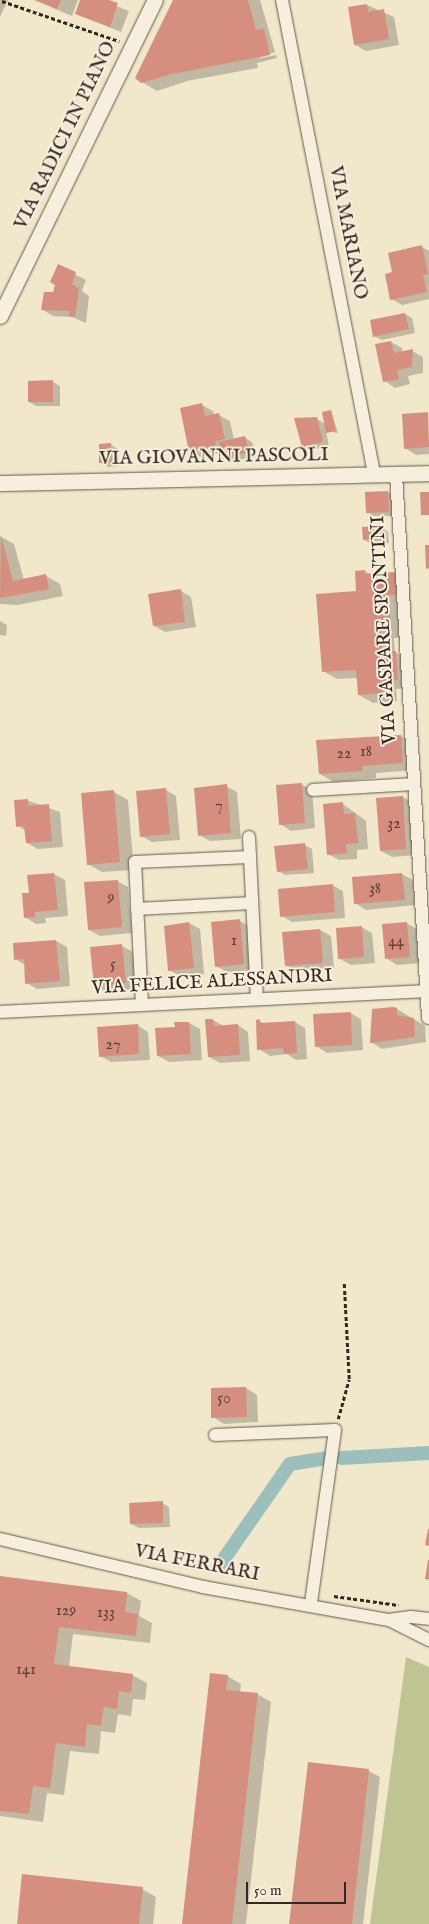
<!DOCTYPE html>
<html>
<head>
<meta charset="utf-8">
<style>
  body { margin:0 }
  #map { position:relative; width:429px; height:1924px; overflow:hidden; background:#f1e7cb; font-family:"IM FELL English",serif }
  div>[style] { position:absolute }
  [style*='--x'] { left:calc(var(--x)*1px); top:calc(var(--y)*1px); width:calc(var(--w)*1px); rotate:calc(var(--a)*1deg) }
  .green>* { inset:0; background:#c0c493 }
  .shadow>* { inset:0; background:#0003 }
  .canal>* { height:14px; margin:-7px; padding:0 7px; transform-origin:7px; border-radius:7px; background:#9bbfbb }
  .building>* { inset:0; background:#d68f7e }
  .path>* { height:2.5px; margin-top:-1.25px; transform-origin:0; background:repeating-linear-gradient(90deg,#332821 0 4px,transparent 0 6.5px) }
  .roads { filter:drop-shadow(0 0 1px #62584c) drop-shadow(0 0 1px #62584c) }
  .minor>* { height:12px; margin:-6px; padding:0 6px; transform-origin:6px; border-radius:6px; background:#f6efdd }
  .tertiary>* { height:15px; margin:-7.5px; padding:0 7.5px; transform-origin:7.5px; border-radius:7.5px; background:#f6efdd }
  span { translate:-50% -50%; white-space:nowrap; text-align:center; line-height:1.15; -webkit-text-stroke:4px #f6efdd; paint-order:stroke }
  .number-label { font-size:16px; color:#5c4238 }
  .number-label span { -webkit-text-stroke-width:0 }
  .street-label { font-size:19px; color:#332821 }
  .scale { position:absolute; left:246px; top:1882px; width:100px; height:22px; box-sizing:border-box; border:2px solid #332821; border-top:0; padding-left:6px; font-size:15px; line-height:18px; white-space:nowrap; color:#332821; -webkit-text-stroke:4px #f6efdd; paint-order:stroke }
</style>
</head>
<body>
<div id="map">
  <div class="green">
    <i style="clip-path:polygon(406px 1657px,429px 1667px,429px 1924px,370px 1924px)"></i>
  </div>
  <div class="shadow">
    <i style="clip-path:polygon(0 0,8px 0,0 17px)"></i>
    <i style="clip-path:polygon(34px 0,78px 0,72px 16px)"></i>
    <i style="clip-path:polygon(81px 0,101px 0,129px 11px,121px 32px,76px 14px)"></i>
    <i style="clip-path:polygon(174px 0,260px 0,275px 52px,256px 59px,276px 55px,277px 58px,257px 63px,258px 68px,187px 81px,157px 91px,142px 82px)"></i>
    <i style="clip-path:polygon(367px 5px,394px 17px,399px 45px,366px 51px,355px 45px)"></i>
    <i style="clip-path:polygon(422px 247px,429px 251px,429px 299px,402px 305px,391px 299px,394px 273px)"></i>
    <i style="clip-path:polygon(59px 266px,86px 280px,82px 291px,89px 296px,86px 323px,72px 317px,53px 316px,43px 310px,54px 293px)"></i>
    <i style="clip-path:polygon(405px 314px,412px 318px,415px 333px,382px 340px,374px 336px)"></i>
    <i style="clip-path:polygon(391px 342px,402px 348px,403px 353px,412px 351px,423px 357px,423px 373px,408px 376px,410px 384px,395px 388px,385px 381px)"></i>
    <i style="clip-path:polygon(53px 382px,60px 386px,60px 406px,36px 406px,29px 402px)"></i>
    <i style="clip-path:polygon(202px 405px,213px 411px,214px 416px,219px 415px,230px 421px,234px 440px,245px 438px,252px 442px,256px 456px,231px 462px,224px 458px,223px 452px,201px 457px,190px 451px)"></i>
    <i style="clip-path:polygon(331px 411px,338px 433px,326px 431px,329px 446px,311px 450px,303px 446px,316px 419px,326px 424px)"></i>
    <i style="clip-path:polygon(427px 414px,429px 454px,416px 455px,405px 448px)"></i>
    <i style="clip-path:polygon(111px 445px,118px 449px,119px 466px,108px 467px,101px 462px)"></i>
    <i style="clip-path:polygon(388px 492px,395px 496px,396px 516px,374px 516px,367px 512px)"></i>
    <i style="clip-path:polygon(381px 527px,388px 532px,389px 543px,372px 544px,364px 540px)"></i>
    <i style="clip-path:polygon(0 536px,14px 544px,24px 580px,46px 576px,60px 584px,63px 596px,18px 605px,0 604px)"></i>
    <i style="clip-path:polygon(365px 571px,371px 575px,395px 573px,409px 582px,410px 602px,402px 603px,404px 637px,394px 638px,395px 652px,410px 660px,412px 688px,396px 689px,397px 701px,373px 703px,359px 695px,358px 678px,337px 679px,323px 671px)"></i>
    <i style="clip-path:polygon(181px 591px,191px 597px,196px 627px,165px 632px,154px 626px)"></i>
    <i style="clip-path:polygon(0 621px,7px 625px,6px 636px,0 635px)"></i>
    <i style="clip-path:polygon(401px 736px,415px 745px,417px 770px,376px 773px,376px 778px,334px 782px,320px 774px,364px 740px)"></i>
    <i style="clip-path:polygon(301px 784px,312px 790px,315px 828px,291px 831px,280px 824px)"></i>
    <i style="clip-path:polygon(226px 786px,237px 792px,241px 839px,210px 841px,199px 835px)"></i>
    <i style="clip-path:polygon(166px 790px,176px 796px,180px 840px,152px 842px,141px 836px)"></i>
    <i style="clip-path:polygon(114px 792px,128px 800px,134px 870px,102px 872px,88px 864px)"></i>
    <i style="clip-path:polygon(403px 797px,414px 804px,417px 855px,392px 857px,381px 851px)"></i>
    <i style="clip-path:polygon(27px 800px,60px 812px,63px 847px,38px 849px,27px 843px,26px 831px,18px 826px)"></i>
    <i style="clip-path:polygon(343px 804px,366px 821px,368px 849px,357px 850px,357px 859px,339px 860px,328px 854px)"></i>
    <i style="clip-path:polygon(305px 845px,312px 849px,314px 873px,285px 875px,278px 871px)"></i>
    <i style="clip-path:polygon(54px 874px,65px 880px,68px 916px,45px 918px,46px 923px,36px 924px,25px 917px,30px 894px,29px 876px)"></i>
    <i style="clip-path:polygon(402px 874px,413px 880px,415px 905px,366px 910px,355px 903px)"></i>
    <i style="clip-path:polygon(117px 881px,128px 887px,132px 933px,100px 936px,89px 930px)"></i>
    <i style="clip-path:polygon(332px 885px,343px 891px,345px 918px,292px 922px,282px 916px)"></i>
    <i style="clip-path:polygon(240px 921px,251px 927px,254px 970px,227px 972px,216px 966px)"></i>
    <i style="clip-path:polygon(189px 923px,200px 929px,204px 974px,180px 976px,169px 970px,166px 927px)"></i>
    <i style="clip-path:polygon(406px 923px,417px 929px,420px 963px,397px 965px,386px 958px)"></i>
    <i style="clip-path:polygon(361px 927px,372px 933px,375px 963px,351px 965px,340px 959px)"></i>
    <i style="clip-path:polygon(320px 930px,331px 936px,334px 968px,297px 972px,286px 965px)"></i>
    <i style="clip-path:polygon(56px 941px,67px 947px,70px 986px,37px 989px,27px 983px,25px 965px,15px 959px)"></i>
    <i style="clip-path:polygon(122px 946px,133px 952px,136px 989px,106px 992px,95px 985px)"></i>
    <i style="clip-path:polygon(397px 1009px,425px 1026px,426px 1042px,382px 1049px,371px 1042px)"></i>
    <i style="clip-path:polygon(350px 1013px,361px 1019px,363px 1050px,327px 1053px,316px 1046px)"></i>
    <i style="clip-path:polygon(213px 1020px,224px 1026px,238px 1025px,248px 1032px,250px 1061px,220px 1063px,209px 1057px,206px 1021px)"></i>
    <i style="clip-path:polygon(259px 1021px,265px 1024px,295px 1022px,305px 1028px,307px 1059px,296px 1060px,287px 1054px,270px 1056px,259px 1049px)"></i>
    <i style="clip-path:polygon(189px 1023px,200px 1029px,202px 1060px,169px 1062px,158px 1056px,176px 1028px)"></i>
    <i style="clip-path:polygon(137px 1025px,148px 1032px,150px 1060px,111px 1062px,100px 1056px)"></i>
    <i style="clip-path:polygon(246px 1388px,257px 1395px,258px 1422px,224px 1424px,213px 1417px)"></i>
    <i style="clip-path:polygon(162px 1503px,169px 1507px,170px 1527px,139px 1528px,131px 1524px)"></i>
    <i style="clip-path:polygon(0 1578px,127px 1593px,141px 1601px,139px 1616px,152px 1623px,150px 1643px,73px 1634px,69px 1667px,132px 1675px,147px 1683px,145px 1700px,133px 1699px,131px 1716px,118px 1714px,115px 1733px,101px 1731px,99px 1754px,70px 1751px,64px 1795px,47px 1793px,43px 1822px,0 1816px)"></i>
    <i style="clip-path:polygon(227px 1676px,241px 1684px,240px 1693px,257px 1694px,271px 1702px,246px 1924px,183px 1924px)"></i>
    <i style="clip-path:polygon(309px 1764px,369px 1771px,380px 1777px,363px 1924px,291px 1924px)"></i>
    <i style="clip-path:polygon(142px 1889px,156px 1897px,153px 1924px,18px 1924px)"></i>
  </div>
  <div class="canal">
    <i style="--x:342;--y:1458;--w:87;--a:-3.3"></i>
    <i style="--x:219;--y:1566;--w:124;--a:-55.2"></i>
    <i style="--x:290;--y:1464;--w:36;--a:-9"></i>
  </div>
  <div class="building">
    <i style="clip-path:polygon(35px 0,61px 0,57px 9px)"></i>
    <i style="clip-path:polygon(80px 0,109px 0,118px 3px,110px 27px,75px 14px)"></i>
    <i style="clip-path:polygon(173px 0,248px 0,256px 30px,264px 29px,270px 55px,172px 74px,141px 83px,135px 78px)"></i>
    <i style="clip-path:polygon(367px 4px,368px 12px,384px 9px,389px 39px,354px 45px,348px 7px)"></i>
    <i style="clip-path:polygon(422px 245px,428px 274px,423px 275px,427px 292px,390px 300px,385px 274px,392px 272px,388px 253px)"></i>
    <i style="clip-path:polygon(58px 264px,76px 272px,72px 284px,79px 289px,75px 317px,69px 316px,70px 311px,41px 310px,44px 292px,53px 292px,55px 285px,50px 282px)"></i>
    <i style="clip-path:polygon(405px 313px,409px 329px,373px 337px,370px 320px)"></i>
    <i style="clip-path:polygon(391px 341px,394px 353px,413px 349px,412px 367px,397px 370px,399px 379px,383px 382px,375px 344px)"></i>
    <i style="clip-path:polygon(53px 380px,53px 402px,28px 402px,28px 381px)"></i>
    <i style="clip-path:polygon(202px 403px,205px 416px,219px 413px,225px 439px,215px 441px,216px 445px,189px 452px,180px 408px)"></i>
    <i style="clip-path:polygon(331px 410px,336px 431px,326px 433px,322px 412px)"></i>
    <i style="clip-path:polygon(428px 412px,429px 447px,404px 449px,402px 414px)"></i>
    <i style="clip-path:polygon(317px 417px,323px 442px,302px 447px,294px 418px)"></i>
    <i style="clip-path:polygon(245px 436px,249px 452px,223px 459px,219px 442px)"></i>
    <i style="clip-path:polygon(111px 443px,112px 463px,99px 463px,99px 444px)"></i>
    <i style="clip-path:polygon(388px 491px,389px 512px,366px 513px,365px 492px)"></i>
    <i style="clip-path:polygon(420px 492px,429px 492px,429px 515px,421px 515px)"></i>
    <i style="clip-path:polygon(381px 526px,382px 539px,363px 540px,362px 527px)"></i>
    <i style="clip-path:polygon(1px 536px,13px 581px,46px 574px,49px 589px,0 598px)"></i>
    <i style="clip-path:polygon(425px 545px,429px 545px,429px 568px,426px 569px)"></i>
    <i style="clip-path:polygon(365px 570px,365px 574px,395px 572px,396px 595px,388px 595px,391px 630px,381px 631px,382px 652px,396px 651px,398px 680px,382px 681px,383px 693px,358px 695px,356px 670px,322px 672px,316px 594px,356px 591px,355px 571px)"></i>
    <i style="clip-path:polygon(181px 589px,185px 622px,153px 626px,148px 594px)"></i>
    <i style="clip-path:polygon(401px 735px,403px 763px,362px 766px,363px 771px,319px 774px,316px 740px)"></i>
    <i style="clip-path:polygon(302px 783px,305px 823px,279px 825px,276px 785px)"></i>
    <i style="clip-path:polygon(227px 784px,231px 833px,198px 836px,194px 788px)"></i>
    <i style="clip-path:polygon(166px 788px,170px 834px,140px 837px,136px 791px)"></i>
    <i style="clip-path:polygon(114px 790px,120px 862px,87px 865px,81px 793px)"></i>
    <i style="clip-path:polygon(403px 796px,406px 849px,380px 851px,376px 798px)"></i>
    <i style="clip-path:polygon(28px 799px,28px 806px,49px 804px,52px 841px,26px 843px,24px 826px,16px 827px,14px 800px)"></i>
    <i style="clip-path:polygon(343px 802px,344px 814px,355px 813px,358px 843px,346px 844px,347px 853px,327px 855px,323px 804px)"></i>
    <i style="clip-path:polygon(305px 843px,308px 869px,277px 872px,274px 846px)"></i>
    <i style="clip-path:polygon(54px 873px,58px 910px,35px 912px,35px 917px,24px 918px,22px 893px,29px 893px,27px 875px)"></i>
    <i style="clip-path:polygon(402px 873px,405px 900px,354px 904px,352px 877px)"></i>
    <i style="clip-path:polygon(118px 880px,122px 927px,88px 930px,84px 882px)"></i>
    <i style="clip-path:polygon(333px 884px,335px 912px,280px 917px,278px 889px)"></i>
    <i style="clip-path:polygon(240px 919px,244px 964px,215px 967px,211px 922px)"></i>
    <i style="clip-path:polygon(189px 922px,194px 968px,168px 971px,164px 926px)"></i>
    <i style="clip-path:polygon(407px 922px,410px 957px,385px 959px,382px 924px)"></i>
    <i style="clip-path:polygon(362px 926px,364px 957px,338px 959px,336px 928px)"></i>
    <i style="clip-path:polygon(320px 929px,323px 963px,285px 966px,282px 932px)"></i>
    <i style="clip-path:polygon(56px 940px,60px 981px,25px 984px,24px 959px,14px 960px,13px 943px)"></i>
    <i style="clip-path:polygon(122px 944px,126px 983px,94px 986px,90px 947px)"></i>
    <i style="clip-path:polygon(393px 1007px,397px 1008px,397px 1015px,414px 1018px,415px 1037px,370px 1043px,372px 1009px)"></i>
    <i style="clip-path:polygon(351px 1012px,352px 1045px,315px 1047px,313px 1014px)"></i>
    <i style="clip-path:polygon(205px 1019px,213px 1019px,214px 1026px,238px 1024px,240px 1055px,208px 1057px)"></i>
    <i style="clip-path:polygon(260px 1019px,260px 1023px,295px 1021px,297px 1053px,284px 1054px,283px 1048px,257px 1050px,256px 1020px)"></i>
    <i style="clip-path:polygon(174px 1022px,189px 1022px,191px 1054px,157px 1056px,155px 1028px,175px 1027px)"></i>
    <i style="clip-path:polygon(138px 1024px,139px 1054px,99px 1057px,97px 1027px)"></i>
    <i style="clip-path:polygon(246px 1387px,247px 1417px,211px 1418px,211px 1388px)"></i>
    <i style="clip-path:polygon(163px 1501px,163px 1523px,130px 1524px,129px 1503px)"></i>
    <i style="clip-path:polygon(428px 1529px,429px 1529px,429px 1546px,425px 1545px)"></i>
    <i style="clip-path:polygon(428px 1560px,429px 1560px,429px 1580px,425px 1579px)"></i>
    <i style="clip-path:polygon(0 1576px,127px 1592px,125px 1612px,138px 1614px,136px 1636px,59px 1627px,54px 1664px,133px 1674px,131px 1693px,119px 1691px,117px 1709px,104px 1707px,101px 1726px,87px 1724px,85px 1747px,56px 1743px,50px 1788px,33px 1786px,29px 1814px,0 1811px)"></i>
    <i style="clip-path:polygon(210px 1673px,228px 1675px,226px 1690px,258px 1693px,232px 1924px,182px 1924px)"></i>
    <i style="clip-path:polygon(308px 1762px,369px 1769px,352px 1924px,289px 1924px)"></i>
    <i style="clip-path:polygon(22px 1874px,143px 1887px,139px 1924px,17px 1924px)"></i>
  </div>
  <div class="path">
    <i style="--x:2;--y:1;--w:124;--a:18.9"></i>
    <i style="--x:338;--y:1419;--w:41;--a:-74.6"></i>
    <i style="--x:349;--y:1379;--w:96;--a:-93"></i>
    <i style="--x:334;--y:1596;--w:65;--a:8"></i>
  </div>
  <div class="roads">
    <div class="minor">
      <i style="--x:282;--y:0;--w:483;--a:79"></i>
      <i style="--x:396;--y:474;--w:545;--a:86.63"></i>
      <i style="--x:313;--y:790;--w:100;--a:-3.4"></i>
      <i style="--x:249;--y:837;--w:162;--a:87.2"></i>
      <i style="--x:137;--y:909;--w:115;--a:-3"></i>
      <i style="--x:142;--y:1005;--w:143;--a:-92.8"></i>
      <i style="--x:135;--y:862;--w:115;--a:-2.5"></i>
      <i style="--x:0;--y:1012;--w:428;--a:-2.8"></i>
      <i style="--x:215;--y:1435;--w:120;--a:-2.4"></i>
      <i style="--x:335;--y:1430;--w:176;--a:97.9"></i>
      <i style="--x:0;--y:1539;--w:209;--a:13.3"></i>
      <i style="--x:203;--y:1587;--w:189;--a:10.1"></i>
      <i style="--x:389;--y:1620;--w:45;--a:26.6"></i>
      <i style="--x:389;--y:1620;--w:22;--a:-8"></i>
      <i style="--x:411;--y:1617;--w:18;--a:6"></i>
    </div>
    <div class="tertiary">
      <i style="--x:0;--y:316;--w:352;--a:-63.9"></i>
      <i style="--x:0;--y:483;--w:429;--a:-1.3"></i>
    </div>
  </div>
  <div class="number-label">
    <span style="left:366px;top:752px">18</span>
    <span style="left:344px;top:754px">22</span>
    <span style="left:219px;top:806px">7</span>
    <span style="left:394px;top:824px">32</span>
    <span style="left:375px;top:889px">38</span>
    <span style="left:111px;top:898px">9</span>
    <span style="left:234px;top:941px">1</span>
    <span style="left:396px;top:942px">44</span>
    <span style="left:113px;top:965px">5</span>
    <span style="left:113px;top:1045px">27</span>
    <span style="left:224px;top:1399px">50</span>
    <span style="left:66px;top:1611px">129</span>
    <span style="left:106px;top:1613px">133</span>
    <span style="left:26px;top:1670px">141</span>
  </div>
  <div class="street-label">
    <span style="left:66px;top:136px;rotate:-64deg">VIA RADICI IN PIANO</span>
    <span style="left:347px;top:233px;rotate:79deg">VIA MARIANO</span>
    <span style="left:214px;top:458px;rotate:-1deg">VIA GIOVANNI PASCOLI</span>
    <span style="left:385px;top:630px;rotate:-93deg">VIA GASPARE SPONTINI</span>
    <span style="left:212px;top:983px;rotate:-3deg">VIA FELICE ALESSANDRI</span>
    <span style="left:197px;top:1564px;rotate:11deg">VIA FERRARI</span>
  </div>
  <div class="scale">50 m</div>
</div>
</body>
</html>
